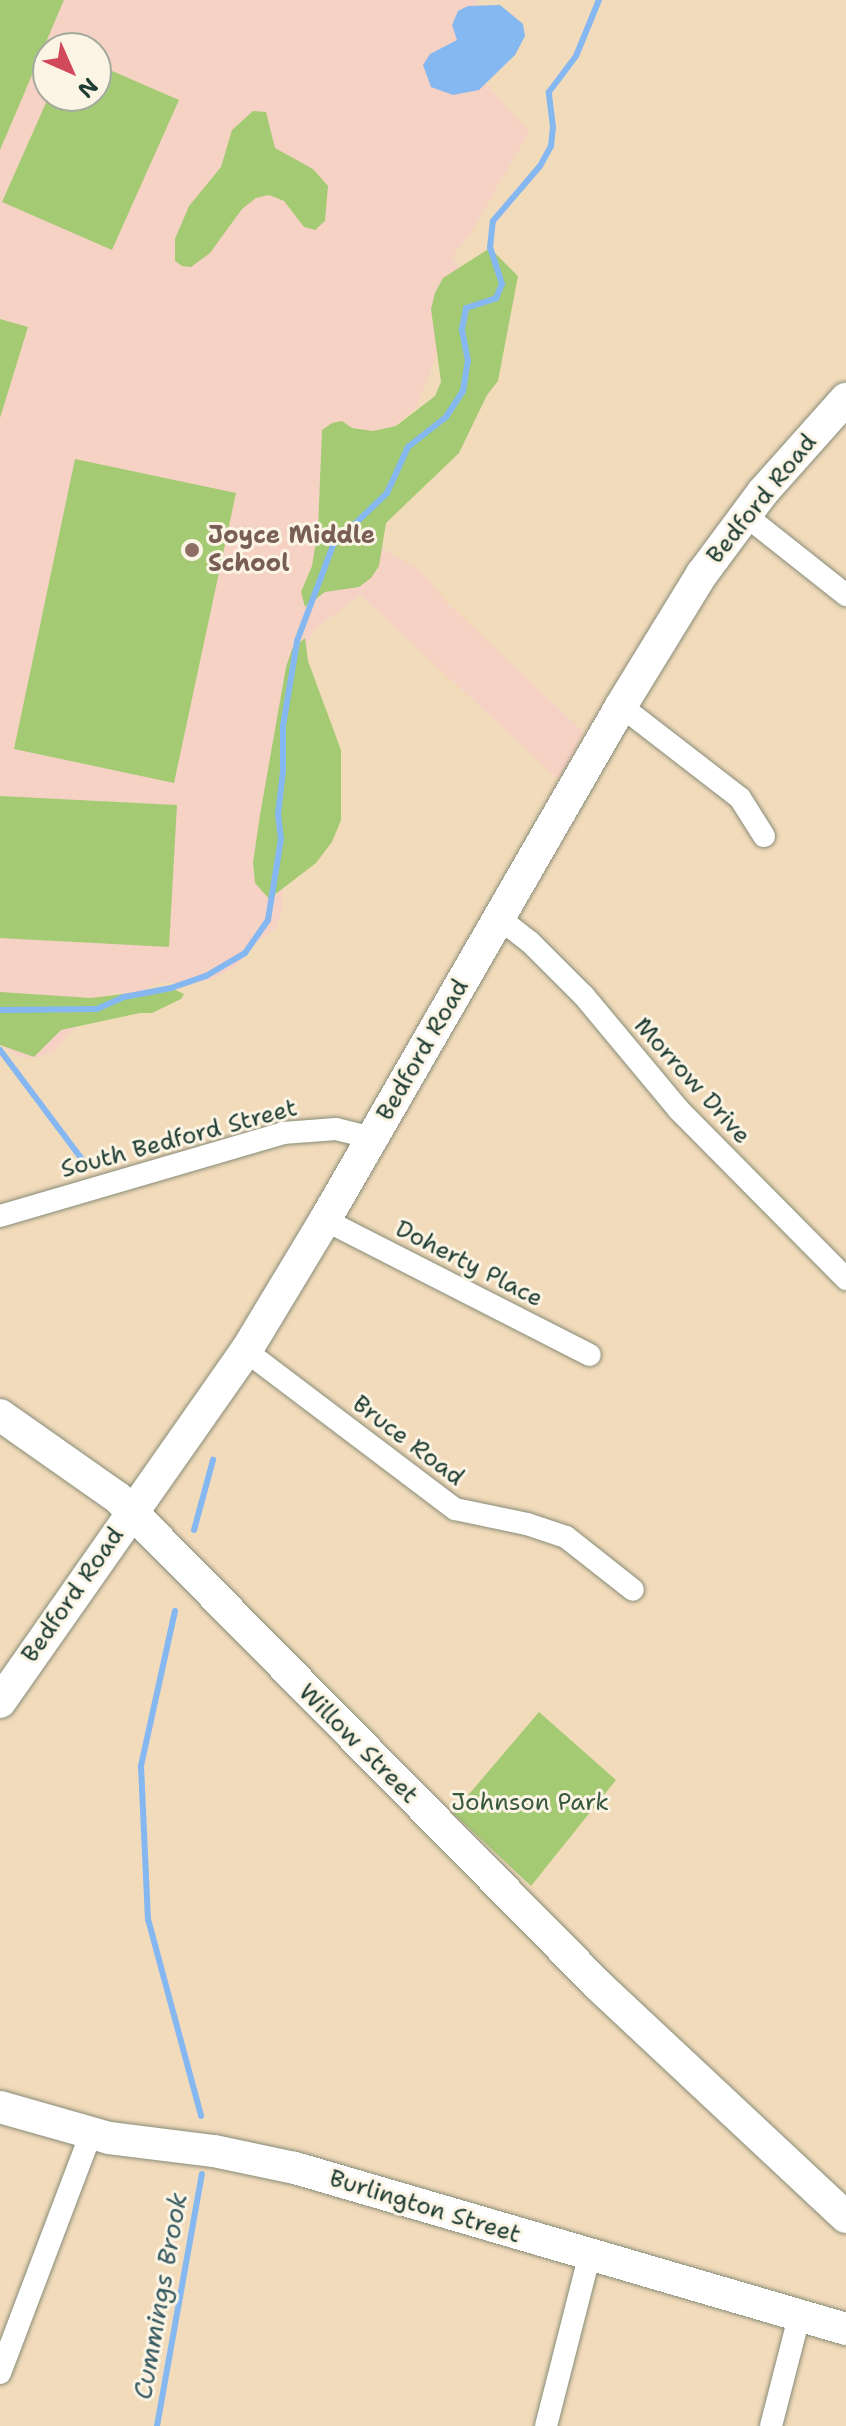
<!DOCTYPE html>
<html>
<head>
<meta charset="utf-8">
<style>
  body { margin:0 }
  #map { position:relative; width:846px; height:2426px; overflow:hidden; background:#f2dbbb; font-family:"Shantell Sans",sans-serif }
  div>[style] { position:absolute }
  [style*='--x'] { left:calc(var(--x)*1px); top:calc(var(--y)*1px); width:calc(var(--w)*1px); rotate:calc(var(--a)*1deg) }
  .built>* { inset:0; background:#f6d2c4 }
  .green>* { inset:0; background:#a5ca74 }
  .water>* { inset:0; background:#85b7f1 }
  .stream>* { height:6px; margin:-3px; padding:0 3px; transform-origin:3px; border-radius:3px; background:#85b7f1 }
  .roads { filter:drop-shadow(0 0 2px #888c78) drop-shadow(0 0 2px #888c78) }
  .street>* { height:22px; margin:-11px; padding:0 11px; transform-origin:11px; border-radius:11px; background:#fff }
  .secondary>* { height:32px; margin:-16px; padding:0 16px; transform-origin:16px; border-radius:16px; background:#fff }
  .dots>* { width:22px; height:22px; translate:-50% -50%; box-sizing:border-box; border:4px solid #fcf5e5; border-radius:50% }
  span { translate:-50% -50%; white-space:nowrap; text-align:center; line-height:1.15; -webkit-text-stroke:6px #fcf5e5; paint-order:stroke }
  .street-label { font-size:24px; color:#1f3d34 }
  .education-label { font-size:24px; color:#785e54; font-weight:700 }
  .left { translate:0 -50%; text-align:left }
  .park-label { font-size:24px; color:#3a5941 }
  .water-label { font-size:26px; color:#385c63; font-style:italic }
  .north { position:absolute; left:32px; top:32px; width:80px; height:80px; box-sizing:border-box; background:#fcf5e5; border:2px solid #a4ab9e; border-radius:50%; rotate:135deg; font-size:22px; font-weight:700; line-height:32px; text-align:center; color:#1f3d34 }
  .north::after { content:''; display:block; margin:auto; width:28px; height:36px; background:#d1495b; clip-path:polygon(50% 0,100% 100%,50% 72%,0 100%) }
</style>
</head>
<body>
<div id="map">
  <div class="built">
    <i style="clip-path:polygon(evenodd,0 0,477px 0,477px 73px,529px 132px,471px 233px,452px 257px,461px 271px,434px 362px,416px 407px,388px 432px,348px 528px,421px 571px,447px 603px,584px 732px,559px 780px,360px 595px,314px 630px,308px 642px,283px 872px,282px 912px,276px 929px,258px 941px,235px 967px,212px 980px,178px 984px,160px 982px,135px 994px,113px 993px,85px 1016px,53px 1053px,36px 1058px,19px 1057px,0 1045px,0 0,48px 48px,96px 48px,96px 96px,48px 96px,48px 48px)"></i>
  </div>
  <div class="green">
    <i style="clip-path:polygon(0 0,64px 0,0 150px)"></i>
    <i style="clip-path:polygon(96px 64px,179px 100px,112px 250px,2px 202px,49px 96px,96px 96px)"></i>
    <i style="clip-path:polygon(253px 111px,266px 112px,275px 148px,313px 169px,328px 186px,325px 221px,315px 230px,304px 227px,284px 201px,269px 195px,256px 198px,242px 209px,210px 253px,191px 267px,182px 266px,175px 261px,175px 239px,189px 206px,221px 167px,232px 130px)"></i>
    <i style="clip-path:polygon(490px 248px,518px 276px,498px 381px,487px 395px,459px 453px,386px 523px,379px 566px,371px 578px,359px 587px,325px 592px,305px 607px,301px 592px,312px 566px,318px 529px,322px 430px,332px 423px,342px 421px,352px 428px,373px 431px,396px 426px,435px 396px,441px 382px,431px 309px,435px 293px,443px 278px)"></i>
    <i style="clip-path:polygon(0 319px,28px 327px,0 418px)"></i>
    <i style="clip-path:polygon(75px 459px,236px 493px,174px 783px,14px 749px)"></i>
    <i style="clip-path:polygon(305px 638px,308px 661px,341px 750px,341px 820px,332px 842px,316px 863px,269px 899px,255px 883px,253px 863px,260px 815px,286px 667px,292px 649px)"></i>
    <i style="clip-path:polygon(0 796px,177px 805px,169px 947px,0 938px)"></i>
    <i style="clip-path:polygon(171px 988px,184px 994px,181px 999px,152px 1013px,140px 1013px,61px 1030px,34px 1057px,0 1045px,0 992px,91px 998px)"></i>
    <i style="clip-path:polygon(539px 1712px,616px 1780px,531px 1886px,453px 1813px)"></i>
  </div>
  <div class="water">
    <i style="clip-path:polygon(500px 5px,523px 24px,525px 36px,515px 55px,479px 90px,453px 95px,431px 87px,423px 65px,430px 54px,457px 40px,452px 25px,458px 11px,468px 6px)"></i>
  </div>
  <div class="stream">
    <i style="--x:0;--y:1010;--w:97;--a:-0.6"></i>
    <i style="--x:97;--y:1009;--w:30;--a:-24"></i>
    <i style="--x:124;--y:997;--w:48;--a:-10.8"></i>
    <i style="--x:171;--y:988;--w:37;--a:-19"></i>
    <i style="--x:206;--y:976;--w:45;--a:-30.5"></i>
    <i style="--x:245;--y:953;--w:40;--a:-55.1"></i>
    <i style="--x:268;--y:920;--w:82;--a:-80.9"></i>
    <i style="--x:281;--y:839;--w:24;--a:-97"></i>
    <i style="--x:278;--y:815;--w:44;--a:-83.5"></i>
    <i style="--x:283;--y:771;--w:45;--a:-90"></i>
    <i style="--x:283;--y:726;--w:86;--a:-80.6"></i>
    <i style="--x:297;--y:641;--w:103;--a:-69.4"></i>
    <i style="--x:333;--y:545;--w:75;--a:-43.9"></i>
    <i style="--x:387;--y:493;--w:51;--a:-65.5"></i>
    <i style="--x:408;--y:447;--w:48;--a:-38.3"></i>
    <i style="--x:446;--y:417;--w:31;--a:-57"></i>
    <i style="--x:463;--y:391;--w:30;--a:-81"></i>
    <i style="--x:468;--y:361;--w:33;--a:-101"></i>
    <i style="--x:462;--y:329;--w:21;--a:-79"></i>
    <i style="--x:466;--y:308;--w:32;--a:-18"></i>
    <i style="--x:496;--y:298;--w:15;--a:-67"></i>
    <i style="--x:502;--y:284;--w:38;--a:-108"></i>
    <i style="--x:490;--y:248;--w:27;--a:-84"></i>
    <i style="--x:493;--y:221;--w:72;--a:-49.5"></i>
    <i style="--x:540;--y:166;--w:23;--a:-61"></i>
    <i style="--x:551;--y:146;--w:19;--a:-84"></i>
    <i style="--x:553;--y:127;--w:35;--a:-97"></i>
    <i style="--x:549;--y:92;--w:45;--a:-53.1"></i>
    <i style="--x:576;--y:56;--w:61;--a:-67.7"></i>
    <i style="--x:0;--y:1050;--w:145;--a:53.1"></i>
    <i style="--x:194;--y:1530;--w:73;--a:-74.8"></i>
    <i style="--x:175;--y:1611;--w:159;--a:102.4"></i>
    <i style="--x:141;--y:1766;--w:153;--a:87.4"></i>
    <i style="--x:148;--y:1919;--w:204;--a:74.9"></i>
    <i style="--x:157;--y:2426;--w:256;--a:-79.9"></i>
  </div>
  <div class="roads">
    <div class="street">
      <i style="--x:745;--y:515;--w:129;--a:38.4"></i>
      <i style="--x:621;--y:706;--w:150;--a:37.7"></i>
      <i style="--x:740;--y:798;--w:45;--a:57.7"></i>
      <i style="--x:499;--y:918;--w:39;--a:38"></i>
      <i style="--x:530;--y:942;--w:76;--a:45"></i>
      <i style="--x:584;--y:996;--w:148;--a:50.2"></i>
      <i style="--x:679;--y:1110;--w:238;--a:45.3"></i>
      <i style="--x:0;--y:1216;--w:295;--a:-16.3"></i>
      <i style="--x:283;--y:1133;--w:53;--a:-4.3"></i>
      <i style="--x:336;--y:1129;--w:38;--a:14"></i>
      <i style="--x:325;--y:1220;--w:297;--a:27"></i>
      <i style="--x:246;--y:1351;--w:262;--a:37.1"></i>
      <i style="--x:455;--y:1509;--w:74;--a:11.8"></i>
      <i style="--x:527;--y:1524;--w:41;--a:18.4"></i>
      <i style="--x:566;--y:1537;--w:85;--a:38.3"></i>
      <i style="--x:0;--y:2373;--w:256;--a:-69.2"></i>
      <i style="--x:546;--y:2426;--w:174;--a:-75.7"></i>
      <i style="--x:771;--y:2426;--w:113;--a:-75.6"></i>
    </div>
    <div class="secondary">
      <i style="--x:0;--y:1415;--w:144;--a:35.1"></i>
      <i style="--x:118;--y:1498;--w:685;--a:45.41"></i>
      <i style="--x:599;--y:1986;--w:338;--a:43.1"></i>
      <i style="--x:0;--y:1702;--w:429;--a:-55"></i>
      <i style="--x:246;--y:1351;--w:153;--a:-58.9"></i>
      <i style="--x:325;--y:1220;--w:593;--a:-60.06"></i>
      <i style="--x:621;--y:706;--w:155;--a:-58.5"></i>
      <i style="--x:702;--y:574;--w:102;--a:-53.4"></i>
      <i style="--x:763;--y:492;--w:125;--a:-48.3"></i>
      <i style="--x:0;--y:2107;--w:113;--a:15.9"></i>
      <i style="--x:109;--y:2138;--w:106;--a:7.1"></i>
      <i style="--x:214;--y:2151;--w:83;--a:11.9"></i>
      <i style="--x:295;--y:2168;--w:574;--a:16.29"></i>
    </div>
  </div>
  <div class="dots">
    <i style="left:192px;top:550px;background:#8d6e63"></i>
  </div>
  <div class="street-label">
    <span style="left:762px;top:499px;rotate:-51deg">Bedford Road</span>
    <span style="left:423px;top:1050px;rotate:-60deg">Bedford Road</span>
    <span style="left:692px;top:1081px;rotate:48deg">Morrow Drive</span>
    <span style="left:179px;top:1139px;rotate:-15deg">South Bedford Street</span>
    <span style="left:469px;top:1264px;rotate:27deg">Doherty Place</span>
    <span style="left:408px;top:1441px;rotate:37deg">Bruce Road</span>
    <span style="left:73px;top:1595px;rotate:-55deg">Bedford Road</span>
    <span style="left:358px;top:1744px;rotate:45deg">Willow Street</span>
    <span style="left:425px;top:2207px;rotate:17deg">Burlington Street</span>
  </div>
  <div class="education-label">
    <span class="left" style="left:208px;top:550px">Joyce Middle<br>School</span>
  </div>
  <div class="park-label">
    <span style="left:530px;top:1803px">Johnson Park</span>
  </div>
  <div class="water-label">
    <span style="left:160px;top:2296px;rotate:-80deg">Cummings Brook</span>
  </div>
  <div class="north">N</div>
</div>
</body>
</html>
